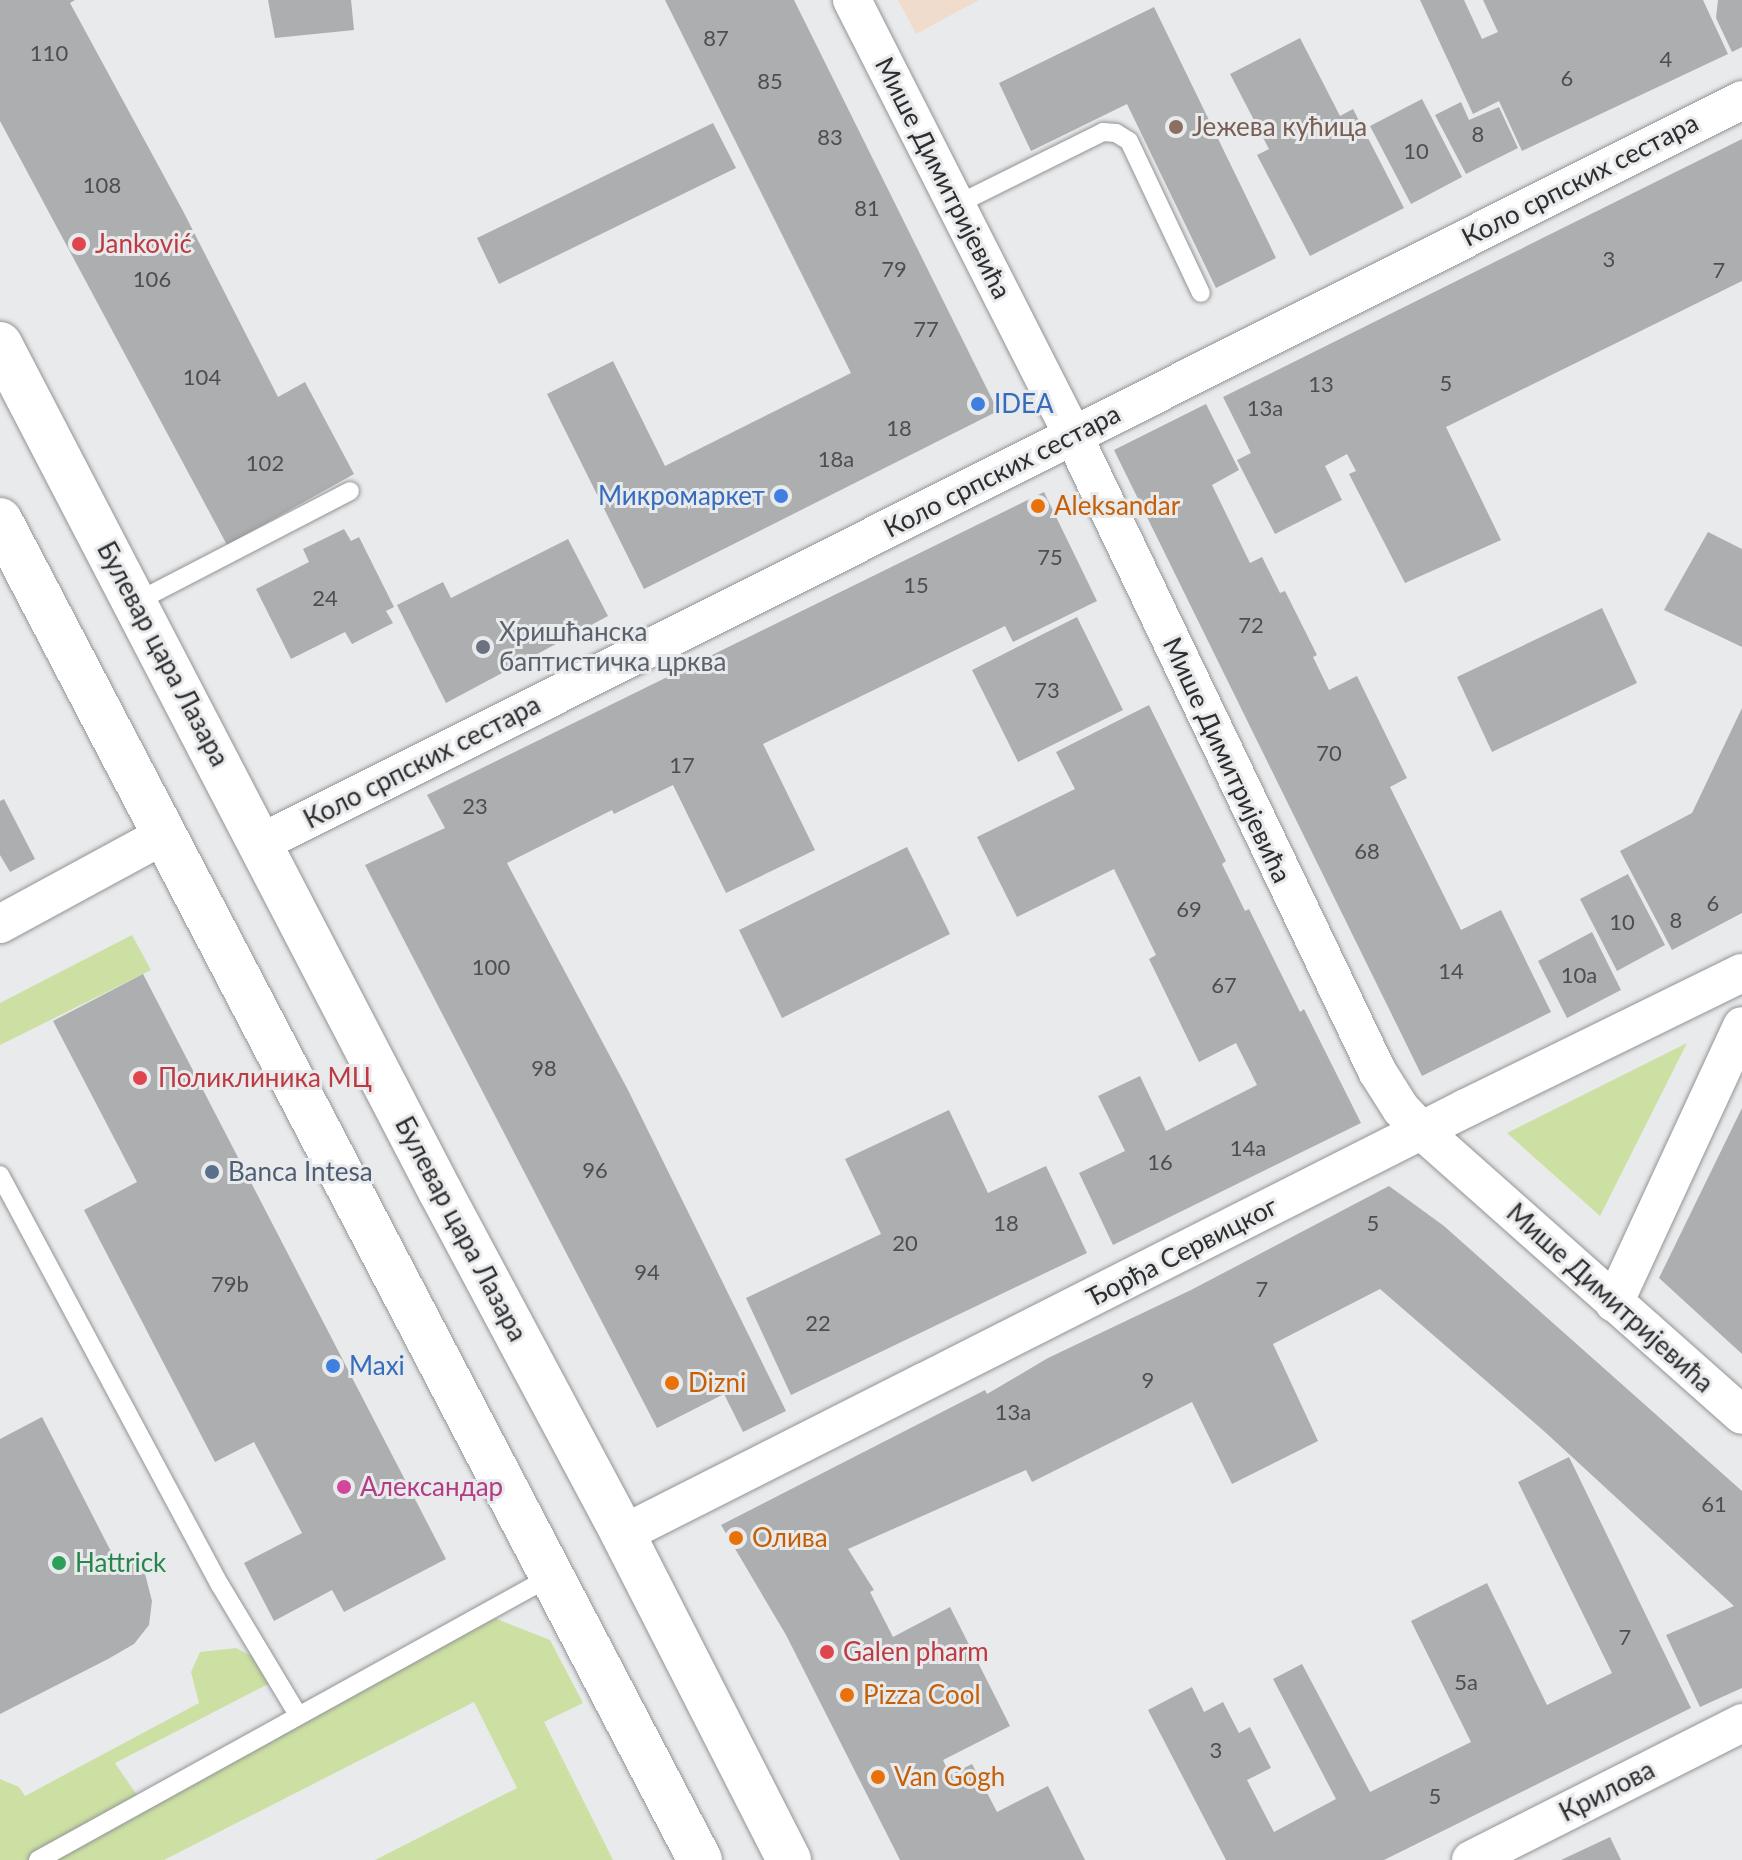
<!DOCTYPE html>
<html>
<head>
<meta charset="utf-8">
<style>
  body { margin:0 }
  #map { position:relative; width:1742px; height:1860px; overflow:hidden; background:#e9eaec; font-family:Lato,sans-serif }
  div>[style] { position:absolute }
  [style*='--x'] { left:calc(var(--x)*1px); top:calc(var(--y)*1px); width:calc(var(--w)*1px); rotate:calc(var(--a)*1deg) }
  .commercial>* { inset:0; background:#efdccc }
  .green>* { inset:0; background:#cce0a3 }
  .building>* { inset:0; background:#adaeaf }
  .roads { filter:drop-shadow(0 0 2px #939496) drop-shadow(0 0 2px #939496) }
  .service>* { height:18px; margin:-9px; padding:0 9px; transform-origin:9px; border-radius:9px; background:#fff }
  .minor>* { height:38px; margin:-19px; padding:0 19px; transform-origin:19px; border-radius:19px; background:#fff }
  .secondary>* { height:44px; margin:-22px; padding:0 22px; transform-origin:22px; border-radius:22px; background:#fff }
  .dots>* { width:22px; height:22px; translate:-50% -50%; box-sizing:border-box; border:4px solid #e9eaec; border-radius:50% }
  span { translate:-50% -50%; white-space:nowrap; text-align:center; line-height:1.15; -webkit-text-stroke:6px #e9eaec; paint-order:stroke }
  .number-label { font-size:22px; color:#4e4e4f }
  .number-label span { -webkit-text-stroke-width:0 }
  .education-label { font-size:26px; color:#785e54 }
  .left { translate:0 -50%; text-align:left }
  .street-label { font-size:26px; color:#2e2e2f }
  .health-label { font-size:26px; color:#be3a42 }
  .shop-label { font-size:26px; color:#366cbe }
  .right { translate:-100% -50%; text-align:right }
  .food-label { font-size:26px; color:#c56008 }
  .worship-label { font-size:26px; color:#5b616d }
  .service-label { font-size:26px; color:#4e5e75 }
  .hotel-label { font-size:26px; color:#b23c85 }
  .leisure-label { font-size:26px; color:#27864d }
</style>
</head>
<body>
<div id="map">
  <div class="commercial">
    <i style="clip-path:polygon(898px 0,979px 0,916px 34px)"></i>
  </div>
  <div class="green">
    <i style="clip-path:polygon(132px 935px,151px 970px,0 1045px,0 1003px)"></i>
    <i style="clip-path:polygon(1687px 1043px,1600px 1216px,1507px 1133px)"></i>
    <i style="clip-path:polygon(484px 1614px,550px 1640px,583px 1703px,544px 1722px,613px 1860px,375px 1860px,517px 1788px,474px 1702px,164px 1860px,0 1860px,0 1779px,19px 1787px,25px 1796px,199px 1703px,191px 1672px,200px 1652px,236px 1648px,260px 1660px,272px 1682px,115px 1763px,141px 1801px)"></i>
  </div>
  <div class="building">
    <i style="clip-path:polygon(0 0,75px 0,70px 3px,183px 211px,278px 397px,305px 382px,354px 474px,227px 545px,0 121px)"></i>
    <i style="clip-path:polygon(268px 0,351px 0,354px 30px,275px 38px)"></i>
    <i style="clip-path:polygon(665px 0,794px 0,998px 411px,644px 589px,547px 394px,613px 361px,665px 466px,851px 373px)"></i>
    <i style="clip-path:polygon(1420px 0,1464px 0,1482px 39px,1498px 32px,1483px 0,1703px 0,1728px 54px,1522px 151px,1499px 101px,1473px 114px)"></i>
    <i style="clip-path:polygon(1718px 0,1742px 0,1742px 47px,1732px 52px,1716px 18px)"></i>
    <i style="clip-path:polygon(1154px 7px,1276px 258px,1216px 288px,1127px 104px,1031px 151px,999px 83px)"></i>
    <i style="clip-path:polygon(1300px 38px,1340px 116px,1353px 109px,1404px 208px,1310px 256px,1257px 155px,1269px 149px,1230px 74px)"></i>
    <i style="clip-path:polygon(1422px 99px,1462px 177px,1411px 204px,1370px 126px)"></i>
    <i style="clip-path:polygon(1461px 102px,1469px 120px,1499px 107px,1518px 148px,1466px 174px,1435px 115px)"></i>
    <i style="clip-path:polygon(713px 123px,736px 168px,499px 284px,477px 238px)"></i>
    <i style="clip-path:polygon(1742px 139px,1742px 281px,1446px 427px,1501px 540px,1405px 583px,1349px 474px,1356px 471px,1347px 454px,1325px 466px,1342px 500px,1275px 534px,1237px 460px,1251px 453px,1223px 397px)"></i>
    <i style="clip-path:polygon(1206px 404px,1239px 470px,1212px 485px,1250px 563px,1262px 557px,1280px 593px,1285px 591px,1317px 655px,1313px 657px,1329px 690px,1357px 676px,1407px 778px,1390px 787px,1461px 930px,1501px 910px,1551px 1012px,1422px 1076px,1114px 450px)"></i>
    <i style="clip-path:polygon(1044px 492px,1097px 601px,1013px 642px,1005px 626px,763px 744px,815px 850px,726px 893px,673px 785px,614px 814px,612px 810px,507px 863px,628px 1090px,786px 1411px,743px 1432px,724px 1394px,657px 1428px,365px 865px,445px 828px,427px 795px)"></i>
    <i style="clip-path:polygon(344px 529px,351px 541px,359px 537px,394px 607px,386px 611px,393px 623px,352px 644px,345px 632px,291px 659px,256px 589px,309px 562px,303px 549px)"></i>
    <i style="clip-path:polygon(1708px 532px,1742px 549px,1742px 647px,1664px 610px)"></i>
    <i style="clip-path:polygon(568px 539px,608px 616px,446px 703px,397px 605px,443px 582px,451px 598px)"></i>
    <i style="clip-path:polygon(1602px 608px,1637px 683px,1492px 752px,1457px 677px)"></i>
    <i style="clip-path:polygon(1077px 617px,1123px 710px,1018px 762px,972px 670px)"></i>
    <i style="clip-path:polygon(1149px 705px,1226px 861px,1222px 864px,1245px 911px,1249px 909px,1300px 1012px,1304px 1009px,1361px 1123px,1113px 1245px,1079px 1173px,1125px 1151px,1098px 1096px,1140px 1076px,1166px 1131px,1257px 1085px,1236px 1043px,1199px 1062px,1149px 959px,1156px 955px,1114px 869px,1017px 917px,977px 837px,1075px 789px,1056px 752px)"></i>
    <i style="clip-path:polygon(1742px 708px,1742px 913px,1672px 950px,1620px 851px,1692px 813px)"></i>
    <i style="clip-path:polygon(4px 799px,35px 859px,10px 872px,0 855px,0 801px)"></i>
    <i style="clip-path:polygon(907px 847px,950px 934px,782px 1018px,739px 930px)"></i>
    <i style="clip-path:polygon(1628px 874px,1665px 945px,1617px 971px,1580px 899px)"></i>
    <i style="clip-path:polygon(1592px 932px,1621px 990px,1567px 1018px,1538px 961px)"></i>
    <i style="clip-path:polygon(143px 974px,446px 1559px,344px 1612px,332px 1590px,274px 1621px,244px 1563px,302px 1533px,254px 1442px,215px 1462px,84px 1210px,137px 1182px,53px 1021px)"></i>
    <i style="clip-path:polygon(1742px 1108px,1742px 1354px,1659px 1278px)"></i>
    <i style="clip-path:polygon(949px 1110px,988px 1193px,1046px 1166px,1087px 1253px,791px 1395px,746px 1298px,881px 1234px,845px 1159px)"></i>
    <i style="clip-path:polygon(1389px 1186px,1444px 1226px,1742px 1491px,1742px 1688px,1700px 1707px,1666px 1635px,1734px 1606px,1545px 1432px,1380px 1289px,1273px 1344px,1318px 1441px,1232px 1484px,1192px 1402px,1032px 1482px,1026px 1470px,848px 1549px,874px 1590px,870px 1592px,893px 1637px,950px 1607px,1010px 1726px,943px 1760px,950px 1775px,972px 1764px,997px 1812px,1048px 1786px,1085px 1860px,900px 1860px,786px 1635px,721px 1525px,985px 1390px,987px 1394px,1048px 1358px,1191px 1290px)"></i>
    <i style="clip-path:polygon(42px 1417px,120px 1569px,141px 1558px,152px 1601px,149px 1625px,134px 1644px,108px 1659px,0 1714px,0 1439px)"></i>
    <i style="clip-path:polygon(1569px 1457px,1691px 1708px,1384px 1860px,1226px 1860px,1148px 1710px,1192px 1687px,1204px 1712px,1223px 1702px,1239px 1733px,1250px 1727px,1271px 1768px,1247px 1780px,1274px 1832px,1336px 1799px,1273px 1679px,1302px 1664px,1370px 1792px,1471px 1742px,1411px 1621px,1487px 1583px,1547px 1705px,1612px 1673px,1518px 1482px)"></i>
    <i style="clip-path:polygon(1610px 1837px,1621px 1860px,1561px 1860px)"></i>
  </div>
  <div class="roads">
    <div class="service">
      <i style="--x:958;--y:204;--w:162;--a:-26.4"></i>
      <i style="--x:1103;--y:132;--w:13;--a:4"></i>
      <i style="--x:1116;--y:133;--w:15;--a:32"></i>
      <i style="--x:1129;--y:141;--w:168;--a:64.7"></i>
      <i style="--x:136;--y:602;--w:241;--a:-27.4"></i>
      <i style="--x:0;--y:1175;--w:465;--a:61.8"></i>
      <i style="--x:220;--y:1585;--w:152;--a:59"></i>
      <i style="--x:38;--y:1860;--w:585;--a:-28.93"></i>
    </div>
    <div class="minor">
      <i style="--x:852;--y:0;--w:488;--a:63.1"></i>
      <i style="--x:1073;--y:435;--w:705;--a:64.45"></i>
      <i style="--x:1377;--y:1071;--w:45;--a:57.7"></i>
      <i style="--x:1401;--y:1109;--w:29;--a:46"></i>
      <i style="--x:1421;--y:1130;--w:429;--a:41.6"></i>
      <i style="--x:261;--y:843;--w:1657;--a:-26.64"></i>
      <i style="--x:0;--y:924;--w:189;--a:-28.5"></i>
      <i style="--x:1614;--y:1303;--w:305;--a:-65.2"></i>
      <i style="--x:623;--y:1534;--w:945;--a:-26.81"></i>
      <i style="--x:1466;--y:1108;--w:307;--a:-26.1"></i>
      <i style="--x:1471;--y:1860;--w:304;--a:-26.8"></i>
    </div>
    <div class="secondary">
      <i style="--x:0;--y:344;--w:954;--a:62.55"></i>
      <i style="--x:440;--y:1191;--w:389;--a:61.9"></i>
      <i style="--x:623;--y:1534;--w:366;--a:63"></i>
      <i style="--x:0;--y:520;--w:1512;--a:62.42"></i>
    </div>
  </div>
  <div class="dots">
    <i style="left:1176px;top:127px;background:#8d6e63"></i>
    <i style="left:79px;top:244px;background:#e0444e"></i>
    <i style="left:978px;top:404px;background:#3f7fe0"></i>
    <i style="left:781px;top:496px;background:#3f7fe0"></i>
    <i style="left:1038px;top:506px;background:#e8710a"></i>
    <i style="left:483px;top:647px;background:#6b7280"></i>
    <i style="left:140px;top:1078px;background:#e0444e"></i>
    <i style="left:212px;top:1172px;background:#5c6f8a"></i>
    <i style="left:333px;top:1366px;background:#3f7fe0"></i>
    <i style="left:672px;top:1383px;background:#e8710a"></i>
    <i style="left:344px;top:1487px;background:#d1479c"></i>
    <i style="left:736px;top:1538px;background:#e8710a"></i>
    <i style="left:59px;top:1563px;background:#2e9e5b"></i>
    <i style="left:827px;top:1652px;background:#e0444e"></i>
    <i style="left:847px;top:1695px;background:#e8710a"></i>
    <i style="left:878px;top:1777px;background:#e8710a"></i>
  </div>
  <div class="number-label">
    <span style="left:716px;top:38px">87</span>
    <span style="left:49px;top:53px">110</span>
    <span style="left:1666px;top:59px">4</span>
    <span style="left:1567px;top:78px">6</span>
    <span style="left:770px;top:81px">85</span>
    <span style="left:1478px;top:134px">8</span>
    <span style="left:830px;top:137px">83</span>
    <span style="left:1416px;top:151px">10</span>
    <span style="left:102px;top:185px">108</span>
    <span style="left:867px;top:208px">81</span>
    <span style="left:1609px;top:259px">3</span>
    <span style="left:894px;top:269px">79</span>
    <span style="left:1719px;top:270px">7</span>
    <span style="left:152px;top:279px">106</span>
    <span style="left:926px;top:329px">77</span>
    <span style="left:202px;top:377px">104</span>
    <span style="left:1446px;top:383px">5</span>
    <span style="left:1321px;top:384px">13</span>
    <span style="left:1265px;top:408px">13a</span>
    <span style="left:899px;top:428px">18</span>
    <span style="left:836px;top:459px">18a</span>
    <span style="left:265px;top:463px">102</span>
    <span style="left:1050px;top:557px">75</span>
    <span style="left:916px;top:585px">15</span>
    <span style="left:325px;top:598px">24</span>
    <span style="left:1251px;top:625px">72</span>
    <span style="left:1047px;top:690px">73</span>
    <span style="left:1329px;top:753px">70</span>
    <span style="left:682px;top:765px">17</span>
    <span style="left:475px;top:806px">23</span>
    <span style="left:1367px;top:851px">68</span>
    <span style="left:1713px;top:903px">6</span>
    <span style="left:1189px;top:909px">69</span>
    <span style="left:1676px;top:920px">8</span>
    <span style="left:1622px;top:922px">10</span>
    <span style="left:491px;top:967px">100</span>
    <span style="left:1451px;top:971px">14</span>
    <span style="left:1579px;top:975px">10a</span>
    <span style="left:1224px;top:985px">67</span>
    <span style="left:544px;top:1068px">98</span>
    <span style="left:1248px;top:1148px">14a</span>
    <span style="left:1160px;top:1162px">16</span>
    <span style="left:595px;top:1170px">96</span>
    <span style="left:1006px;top:1223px">18</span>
    <span style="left:1373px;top:1223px">5</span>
    <span style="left:905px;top:1243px">20</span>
    <span style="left:647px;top:1272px">94</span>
    <span style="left:230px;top:1284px">79b</span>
    <span style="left:1262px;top:1289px">7</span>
    <span style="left:818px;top:1323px">22</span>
    <span style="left:1148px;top:1380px">9</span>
    <span style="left:1013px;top:1412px">13a</span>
    <span style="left:1714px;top:1504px">61</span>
    <span style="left:1625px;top:1637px">7</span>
    <span style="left:1466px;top:1682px">5a</span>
    <span style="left:1216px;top:1750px">3</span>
    <span style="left:1435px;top:1796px">5</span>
  </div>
  <div class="education-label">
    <span class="left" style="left:1192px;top:127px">Јежева кућица</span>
  </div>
  <div class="street-label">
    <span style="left:943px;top:178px;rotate:63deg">Мише Димитријевића</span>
    <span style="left:1580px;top:180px;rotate:-27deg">Коло српских сестара</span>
    <span style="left:1002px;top:471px;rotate:-27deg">Коло српских сестара</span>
    <span style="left:163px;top:654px;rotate:62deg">Булевар цара Лазара</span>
    <span style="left:1227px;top:760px;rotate:65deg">Мише Димитријевића</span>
    <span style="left:422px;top:762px;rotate:-27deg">Коло српских сестара</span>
    <span style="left:461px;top:1229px;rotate:62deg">Булевар цара Лазара</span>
    <span style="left:1182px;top:1252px;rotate:-27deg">Ђорђа Сервицког</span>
    <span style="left:1610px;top:1298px;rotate:42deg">Мише Димитријевића</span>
    <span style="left:1607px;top:1791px;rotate:-27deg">Крилова</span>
  </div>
  <div class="health-label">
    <span class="left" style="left:95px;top:244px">Janković</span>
    <span class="left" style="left:158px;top:1078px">Поликлиника МЦ</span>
    <span class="left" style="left:843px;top:1652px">Galen pharm</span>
  </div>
  <div class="shop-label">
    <span class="left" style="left:994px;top:404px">IDEA</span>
    <span class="right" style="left:765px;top:496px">Микромаркет</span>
    <span class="left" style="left:349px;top:1366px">Maxi</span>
  </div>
  <div class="food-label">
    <span class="left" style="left:1054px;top:506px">Aleksandar</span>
    <span class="left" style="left:688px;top:1383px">Dizni</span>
    <span class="left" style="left:752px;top:1538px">Олива</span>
    <span class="left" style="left:863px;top:1695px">Pizza Cool</span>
    <span class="left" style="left:894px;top:1777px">Van Gogh</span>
  </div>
  <div class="worship-label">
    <span class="left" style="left:499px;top:647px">Хришћанска<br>баптистичка црква</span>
  </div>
  <div class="service-label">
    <span class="left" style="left:228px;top:1172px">Banca Intesa</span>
  </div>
  <div class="hotel-label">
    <span class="left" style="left:360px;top:1487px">Александар</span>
  </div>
  <div class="leisure-label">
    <span class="left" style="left:75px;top:1563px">Hattrick</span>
  </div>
</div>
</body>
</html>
